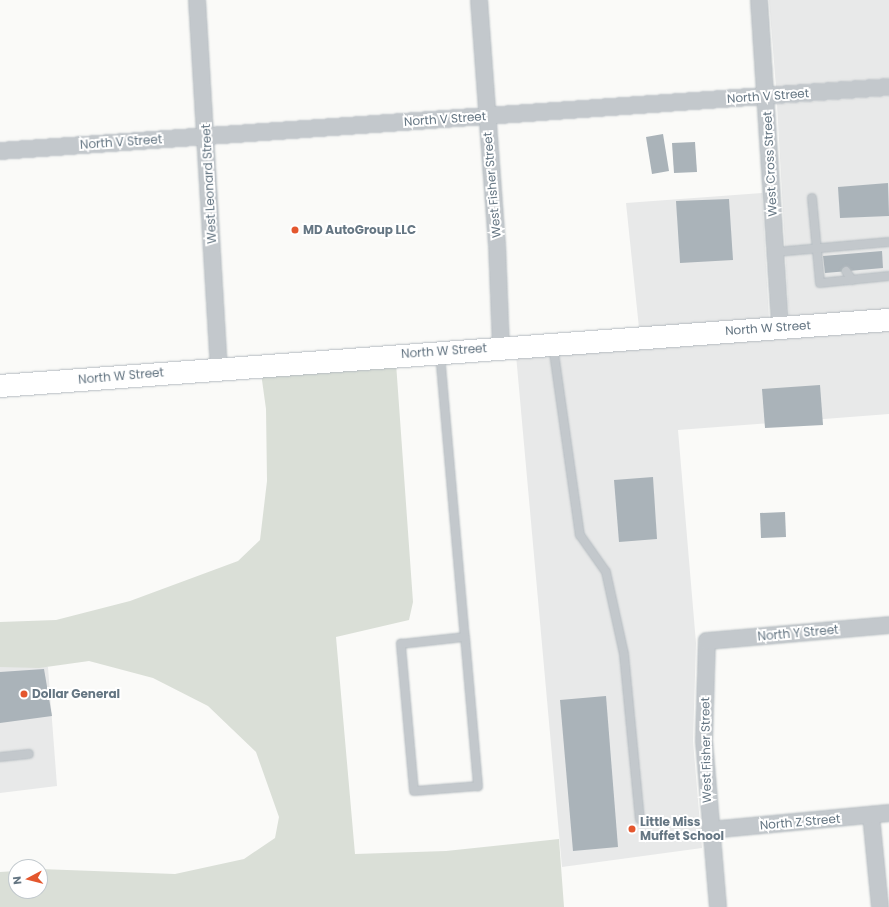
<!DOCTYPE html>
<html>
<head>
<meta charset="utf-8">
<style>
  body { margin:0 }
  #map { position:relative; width:889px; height:907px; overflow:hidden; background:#fafaf8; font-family:Poppins,sans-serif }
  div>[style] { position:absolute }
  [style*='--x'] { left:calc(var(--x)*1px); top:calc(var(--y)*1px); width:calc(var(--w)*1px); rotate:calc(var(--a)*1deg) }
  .built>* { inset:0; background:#e8e9e9 }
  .green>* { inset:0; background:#dadfd7 }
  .building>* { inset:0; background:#aab3b9 }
  .roads { filter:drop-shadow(0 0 1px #b3babf) drop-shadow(0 0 1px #b3babf) }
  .service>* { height:8px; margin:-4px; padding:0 4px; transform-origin:4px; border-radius:4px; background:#c3c8cc }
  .minor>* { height:16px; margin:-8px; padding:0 8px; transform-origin:8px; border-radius:8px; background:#c3c8cc }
  .secondary>* { height:22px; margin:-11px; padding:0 11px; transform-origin:11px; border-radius:11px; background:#fff }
  .dots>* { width:11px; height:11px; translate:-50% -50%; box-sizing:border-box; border:2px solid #fff; border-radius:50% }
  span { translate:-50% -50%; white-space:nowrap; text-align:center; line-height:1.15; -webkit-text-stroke:4px #fff; paint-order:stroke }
  .street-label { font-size:12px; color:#657683 }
  .poi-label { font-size:12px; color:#657683; font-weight:700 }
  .left { translate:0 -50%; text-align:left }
  .north { position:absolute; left:8px; top:859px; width:40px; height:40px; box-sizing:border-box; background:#fff; border:1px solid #c1c8cd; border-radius:50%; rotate:263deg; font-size:11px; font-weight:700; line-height:16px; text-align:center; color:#657683 }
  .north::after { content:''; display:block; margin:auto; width:14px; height:18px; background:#e4572e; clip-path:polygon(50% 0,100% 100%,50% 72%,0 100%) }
</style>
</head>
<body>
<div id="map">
  <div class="built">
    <i style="clip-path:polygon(769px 0,889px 0,889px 78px,776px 87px)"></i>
    <i style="clip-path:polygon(889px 96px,889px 311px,789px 318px,777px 104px)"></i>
    <i style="clip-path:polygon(762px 193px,769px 319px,639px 328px,626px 203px)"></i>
    <i style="clip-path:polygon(889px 329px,889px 414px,678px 430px,696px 643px,693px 741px,702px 848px,562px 867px,516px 355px)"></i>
    <i style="clip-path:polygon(0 667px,48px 667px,57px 786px,0 793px)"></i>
  </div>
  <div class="green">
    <i style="clip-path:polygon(396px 363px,413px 602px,409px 620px,336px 637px,355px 854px,446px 851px,559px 839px,564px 907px,0 907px,0 872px,16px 871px,16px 891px,40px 891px,40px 869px,175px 874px,244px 859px,275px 838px,279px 817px,256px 752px,208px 706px,153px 678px,89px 661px,39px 668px,0 667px,0 622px,56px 620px,130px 601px,238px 561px,260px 540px,267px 481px,266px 409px,261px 373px)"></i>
  </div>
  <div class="building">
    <i style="clip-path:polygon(663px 134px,669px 171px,652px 174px,646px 137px)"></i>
    <i style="clip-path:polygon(695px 142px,697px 172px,674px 173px,672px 143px)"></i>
    <i style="clip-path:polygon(888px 183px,889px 216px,840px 218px,838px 187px)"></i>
    <i style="clip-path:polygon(729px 199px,733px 260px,680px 263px,676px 201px)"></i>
    <i style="clip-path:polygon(882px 251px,883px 268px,825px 273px,823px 256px)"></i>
    <i style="clip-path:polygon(820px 385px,823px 425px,765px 428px,762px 389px)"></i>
    <i style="clip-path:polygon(653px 477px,657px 539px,619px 542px,614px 480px)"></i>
    <i style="clip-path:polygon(785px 512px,786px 537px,761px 538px,760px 513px)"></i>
    <i style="clip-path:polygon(44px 669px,52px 716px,0 723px,0 672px)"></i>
    <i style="clip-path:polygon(606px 696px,618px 847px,573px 851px,560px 700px)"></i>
  </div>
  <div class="roads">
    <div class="service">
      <i style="--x:812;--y:198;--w:85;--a:84.6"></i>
      <i style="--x:820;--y:283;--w:69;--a:-5.8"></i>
      <i style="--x:776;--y:252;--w:113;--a:-5.1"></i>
      <i style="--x:846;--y:271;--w:11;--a:56"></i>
      <i style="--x:553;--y:346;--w:191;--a:81.9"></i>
      <i style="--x:580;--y:535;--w:45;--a:54.9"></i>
      <i style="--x:606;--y:572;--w:84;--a:77.6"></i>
      <i style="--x:624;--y:654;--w:166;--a:84.5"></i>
      <i style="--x:440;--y:354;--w:284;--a:85"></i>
      <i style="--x:465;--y:637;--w:150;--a:85"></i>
      <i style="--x:478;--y:786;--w:64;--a:175.5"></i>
      <i style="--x:414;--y:791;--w:148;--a:-95.1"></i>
      <i style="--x:401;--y:644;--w:64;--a:-6.2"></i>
      <i style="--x:0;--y:757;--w:29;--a:-6"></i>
    </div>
    <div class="minor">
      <i style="--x:197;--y:0;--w:369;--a:86.6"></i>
      <i style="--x:479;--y:0;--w:245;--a:85.8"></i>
      <i style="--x:497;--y:244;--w:103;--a:87.8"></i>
      <i style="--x:759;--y:0;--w:328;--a:86.3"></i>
      <i style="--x:0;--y:151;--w:891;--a:-4.12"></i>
      <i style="--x:871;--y:815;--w:92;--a:84.4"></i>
      <i style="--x:710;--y:830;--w:180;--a:-5.4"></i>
      <i style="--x:718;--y:907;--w:167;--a:-94.8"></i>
      <i style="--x:704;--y:741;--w:100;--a:-88.3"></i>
      <i style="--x:707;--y:641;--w:183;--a:-5"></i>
    </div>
    <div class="secondary">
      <i style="--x:0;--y:386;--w:891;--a:-4.25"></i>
    </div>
  </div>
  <div class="dots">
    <i style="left:295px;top:230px;background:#e4572e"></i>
    <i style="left:24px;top:694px;background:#e4572e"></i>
    <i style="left:632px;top:829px;background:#e4572e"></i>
  </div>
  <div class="street-label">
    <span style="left:768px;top:96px;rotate:-4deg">North V Street</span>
    <span style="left:445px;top:119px;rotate:-4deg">North V Street</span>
    <span style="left:121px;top:142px;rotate:-4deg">North V Street</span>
    <span style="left:770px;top:164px;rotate:-93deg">West Cross Street</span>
    <span style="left:209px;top:184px;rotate:-93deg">West Leonard Street</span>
    <span style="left:492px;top:185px;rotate:-95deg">West Fisher Street</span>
    <span style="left:768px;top:328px;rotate:-4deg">North W Street</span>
    <span style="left:444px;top:351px;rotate:-4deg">North W Street</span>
    <span style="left:121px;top:376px;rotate:-5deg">North W Street</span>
    <span style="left:798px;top:633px;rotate:-5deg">North Y Street</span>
    <span style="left:706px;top:750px;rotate:-91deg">West Fisher Street</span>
    <span style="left:800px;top:822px;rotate:-5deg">North Z Street</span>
  </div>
  <div class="poi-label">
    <span class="left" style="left:303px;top:230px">MD AutoGroup LLC</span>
    <span class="left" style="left:32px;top:694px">Dollar General</span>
    <span class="left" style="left:640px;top:829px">Little Miss<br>Muffet School</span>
  </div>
  <div class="north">N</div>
</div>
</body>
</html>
